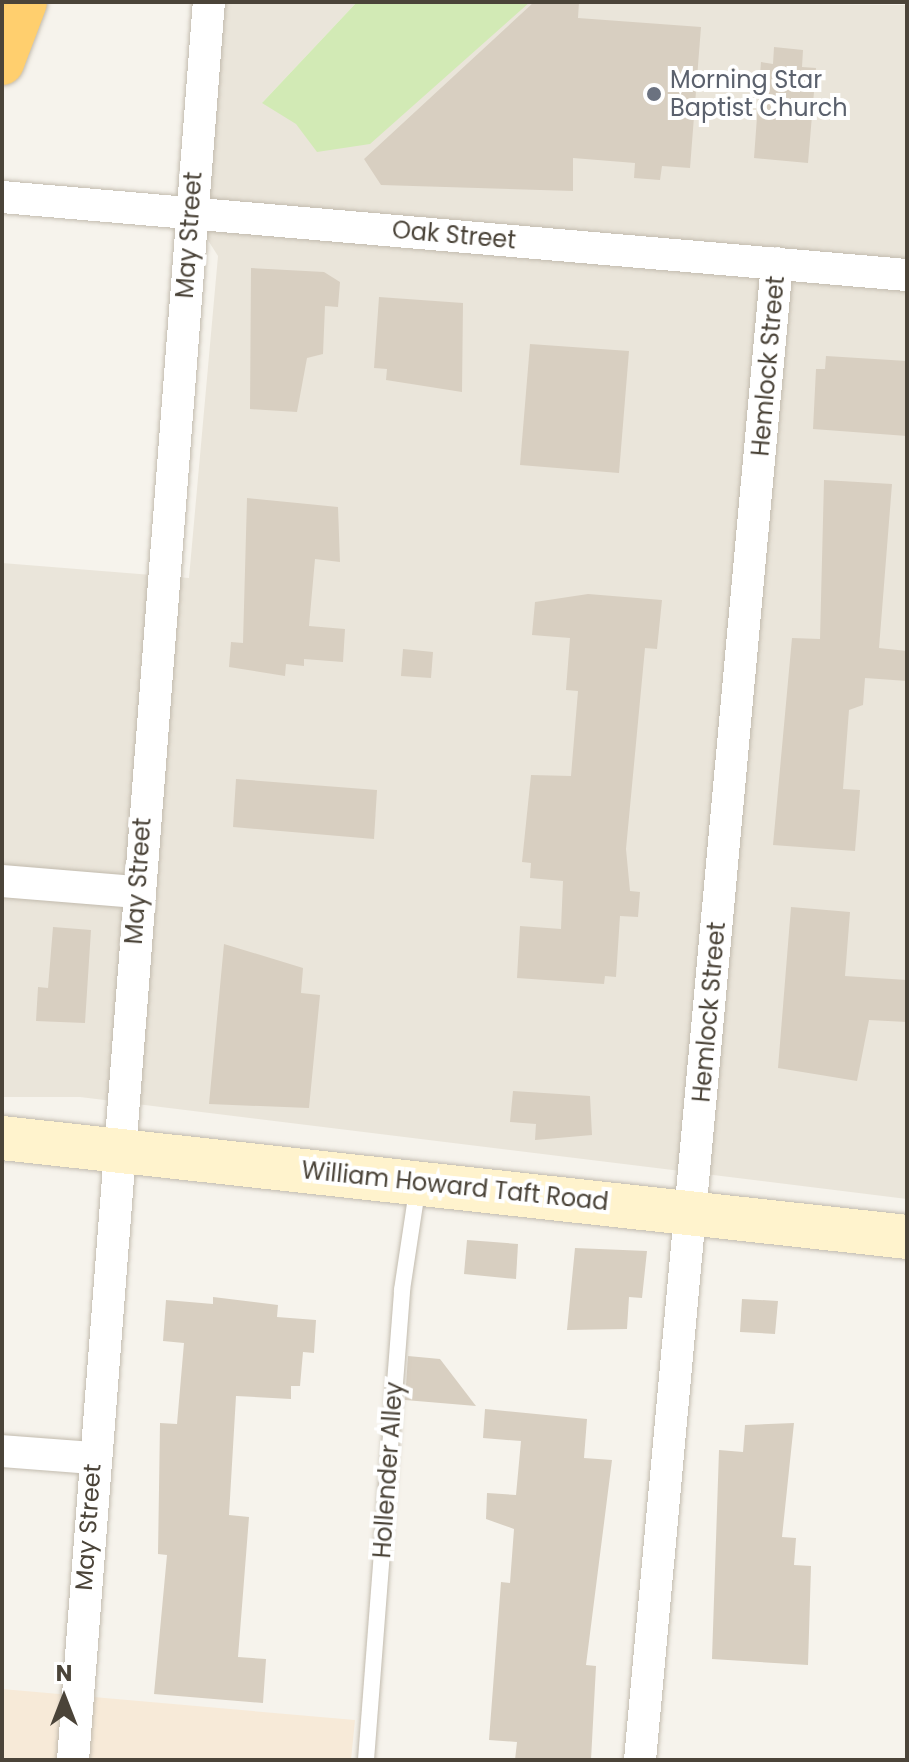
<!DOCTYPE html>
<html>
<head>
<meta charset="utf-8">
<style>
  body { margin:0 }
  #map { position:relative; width:909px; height:1762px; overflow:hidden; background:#f6f3ec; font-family:Poppins,sans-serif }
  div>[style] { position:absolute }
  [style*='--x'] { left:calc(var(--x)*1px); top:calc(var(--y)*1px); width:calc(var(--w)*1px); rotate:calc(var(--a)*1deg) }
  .residential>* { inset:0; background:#eae5da }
  .commercial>* { inset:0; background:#f7ead8 }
  .green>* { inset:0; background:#d2eab5 }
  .building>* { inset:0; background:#d8cfc1 }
  .roads { filter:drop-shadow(0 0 2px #c2bbae) drop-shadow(0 0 2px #c2bbae) }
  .lane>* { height:16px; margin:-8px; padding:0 8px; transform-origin:8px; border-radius:8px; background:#fff }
  .street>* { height:32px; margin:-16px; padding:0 16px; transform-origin:16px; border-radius:16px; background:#fff }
  .secondary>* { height:44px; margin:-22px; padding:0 22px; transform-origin:22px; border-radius:22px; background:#fff3cd }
  .highway>* { height:44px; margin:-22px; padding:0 22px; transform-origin:22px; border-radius:22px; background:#ffcf6e }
  .dots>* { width:22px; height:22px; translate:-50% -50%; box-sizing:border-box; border:4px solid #fff; border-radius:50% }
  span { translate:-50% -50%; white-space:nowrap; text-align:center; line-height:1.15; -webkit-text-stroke:8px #fff; paint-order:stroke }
  .worship-label { font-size:24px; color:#5b616d }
  .left { translate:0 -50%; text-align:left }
  .street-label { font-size:24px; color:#4b4439 }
  .frame { position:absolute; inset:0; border:4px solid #4b4439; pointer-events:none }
  .north { position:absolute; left:24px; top:1658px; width:80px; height:80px; -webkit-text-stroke:6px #fff; paint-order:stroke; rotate:0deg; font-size:22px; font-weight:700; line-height:32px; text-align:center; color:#4b4439 }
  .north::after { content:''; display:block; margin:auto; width:28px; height:36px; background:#4b4439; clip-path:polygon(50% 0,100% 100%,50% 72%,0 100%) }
</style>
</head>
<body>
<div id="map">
  <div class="residential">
    <i style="clip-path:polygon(209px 2px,357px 2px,262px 103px,438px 2px,907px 5px,907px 1199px,80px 1097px,2px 1097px,2px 563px,189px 578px,218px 256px,190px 212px)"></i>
  </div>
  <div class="commercial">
    <i style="clip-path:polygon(2px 1689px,355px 1720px,351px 1760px,2px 1760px)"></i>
  </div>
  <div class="green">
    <i style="clip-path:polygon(357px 2px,530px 2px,370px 144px,317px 152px,296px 124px,262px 103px)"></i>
  </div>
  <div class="building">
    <i style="clip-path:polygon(534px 2px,579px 2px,578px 18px,701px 27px,690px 168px,662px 166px,660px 180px,634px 178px,635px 163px,573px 158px,573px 191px,381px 185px,364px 159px)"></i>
    <i style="clip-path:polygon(774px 47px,803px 50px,802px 67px,816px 68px,808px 163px,754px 158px,761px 62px,773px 64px)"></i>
    <i style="clip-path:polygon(251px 268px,324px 272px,340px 282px,338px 307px,325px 306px,323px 354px,307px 358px,297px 412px,250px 409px)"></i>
    <i style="clip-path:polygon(379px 297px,463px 303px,462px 392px,386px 380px,387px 369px,374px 368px)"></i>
    <i style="clip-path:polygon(530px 344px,629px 351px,619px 473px,520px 465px)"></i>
    <i style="clip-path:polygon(826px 356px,907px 361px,907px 436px,813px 429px,816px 369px,825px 369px)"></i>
    <i style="clip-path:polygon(824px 480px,892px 484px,879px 648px,907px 651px,907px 681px,865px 678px,863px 705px,849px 710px,843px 789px,860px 790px,855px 851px,773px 845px,792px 638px,820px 639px)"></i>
    <i style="clip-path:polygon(247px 498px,338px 507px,340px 562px,315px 559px,309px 626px,345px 629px,343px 662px,304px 659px,304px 666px,286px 664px,285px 676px,229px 667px,231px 642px,243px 643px)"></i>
    <i style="clip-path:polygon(588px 594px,662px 600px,657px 649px,645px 648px,626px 849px,630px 891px,640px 892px,638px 917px,620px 916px,616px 977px,605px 976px,604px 984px,517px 978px,520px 926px,561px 929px,563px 881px,530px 878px,531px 863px,522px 862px,531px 775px,571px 776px,578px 691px,566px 690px,570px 638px,532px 635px,535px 602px)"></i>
    <i style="clip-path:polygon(403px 649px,433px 652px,431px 678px,401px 676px)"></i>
    <i style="clip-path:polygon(236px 779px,377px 790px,374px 839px,233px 827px)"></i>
    <i style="clip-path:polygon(791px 907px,850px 912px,845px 976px,907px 980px,907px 1022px,869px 1020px,857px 1081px,778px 1068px)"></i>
    <i style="clip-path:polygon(53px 927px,91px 930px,85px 1023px,36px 1021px,38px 987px,48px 988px)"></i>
    <i style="clip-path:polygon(224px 944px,303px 968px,301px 993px,320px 995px,309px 1108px,209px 1104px)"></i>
    <i style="clip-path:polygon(513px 1091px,590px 1096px,592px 1135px,535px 1140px,536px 1124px,510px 1122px)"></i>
    <i style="clip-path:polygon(467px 1240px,518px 1244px,516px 1279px,464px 1274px)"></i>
    <i style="clip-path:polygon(575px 1248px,647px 1251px,642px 1298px,629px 1297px,627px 1329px,567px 1330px)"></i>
    <i style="clip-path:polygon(213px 1297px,278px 1305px,277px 1317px,316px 1320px,314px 1353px,303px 1352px,300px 1386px,291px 1386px,291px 1399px,236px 1396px,229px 1515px,249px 1517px,238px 1657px,266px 1659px,263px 1703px,154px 1694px,167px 1555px,158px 1554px,160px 1423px,177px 1424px,184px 1343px,163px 1341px,166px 1300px,213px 1304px)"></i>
    <i style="clip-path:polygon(742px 1299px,778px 1301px,775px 1334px,740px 1332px)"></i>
    <i style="clip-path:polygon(408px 1356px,440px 1359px,476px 1406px,405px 1400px)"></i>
    <i style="clip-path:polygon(485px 1409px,587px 1419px,584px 1458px,612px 1460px,586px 1665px,596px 1666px,591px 1760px,515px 1760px,517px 1742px,489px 1740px,501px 1582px,510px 1583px,514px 1529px,486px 1519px,487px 1493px,516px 1495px,521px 1441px,483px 1438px)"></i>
    <i style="clip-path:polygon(794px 1423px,782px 1537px,796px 1538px,794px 1565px,811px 1566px,808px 1665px,712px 1659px,719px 1450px,743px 1452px,745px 1425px)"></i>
  </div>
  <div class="roads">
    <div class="lane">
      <i style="--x:366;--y:1760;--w:471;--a:-85.6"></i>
      <i style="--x:402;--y:1290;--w:107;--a:-81.4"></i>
    </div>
    <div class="street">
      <i style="--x:2;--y:197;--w:908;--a:4.93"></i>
      <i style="--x:2;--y:881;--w:135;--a:4.7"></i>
      <i style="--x:2;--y:1451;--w:91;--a:4.4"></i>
      <i style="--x:73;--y:1760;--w:1763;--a:-85.58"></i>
      <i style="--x:640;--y:1760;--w:1503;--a:-84.77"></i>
    </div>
    <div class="secondary">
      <i style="--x:2;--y:1138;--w:910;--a:6.24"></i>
    </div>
    <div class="highway">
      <i style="--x:2;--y:63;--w:65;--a:-69.3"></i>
    </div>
  </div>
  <div class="dots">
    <i style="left:654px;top:94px;background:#6b7280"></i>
  </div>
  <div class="worship-label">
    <span class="left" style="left:670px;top:94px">Morning Star<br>Baptist Church</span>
  </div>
  <div class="street-label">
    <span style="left:189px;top:235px;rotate:-86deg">May Street</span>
    <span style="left:454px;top:235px;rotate:5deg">Oak Street</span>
    <span style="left:768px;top:366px;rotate:-85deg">Hemlock Street</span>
    <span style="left:138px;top:881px;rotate:-86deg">May Street</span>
    <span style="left:709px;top:1012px;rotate:-85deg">Hemlock Street</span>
    <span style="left:455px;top:1186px;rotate:6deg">William Howard Taft Road</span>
    <span style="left:388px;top:1470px;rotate:-86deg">Hollender Alley</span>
    <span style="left:88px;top:1527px;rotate:-86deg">May Street</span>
  </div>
  <div class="frame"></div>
  <div class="north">N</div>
</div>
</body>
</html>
